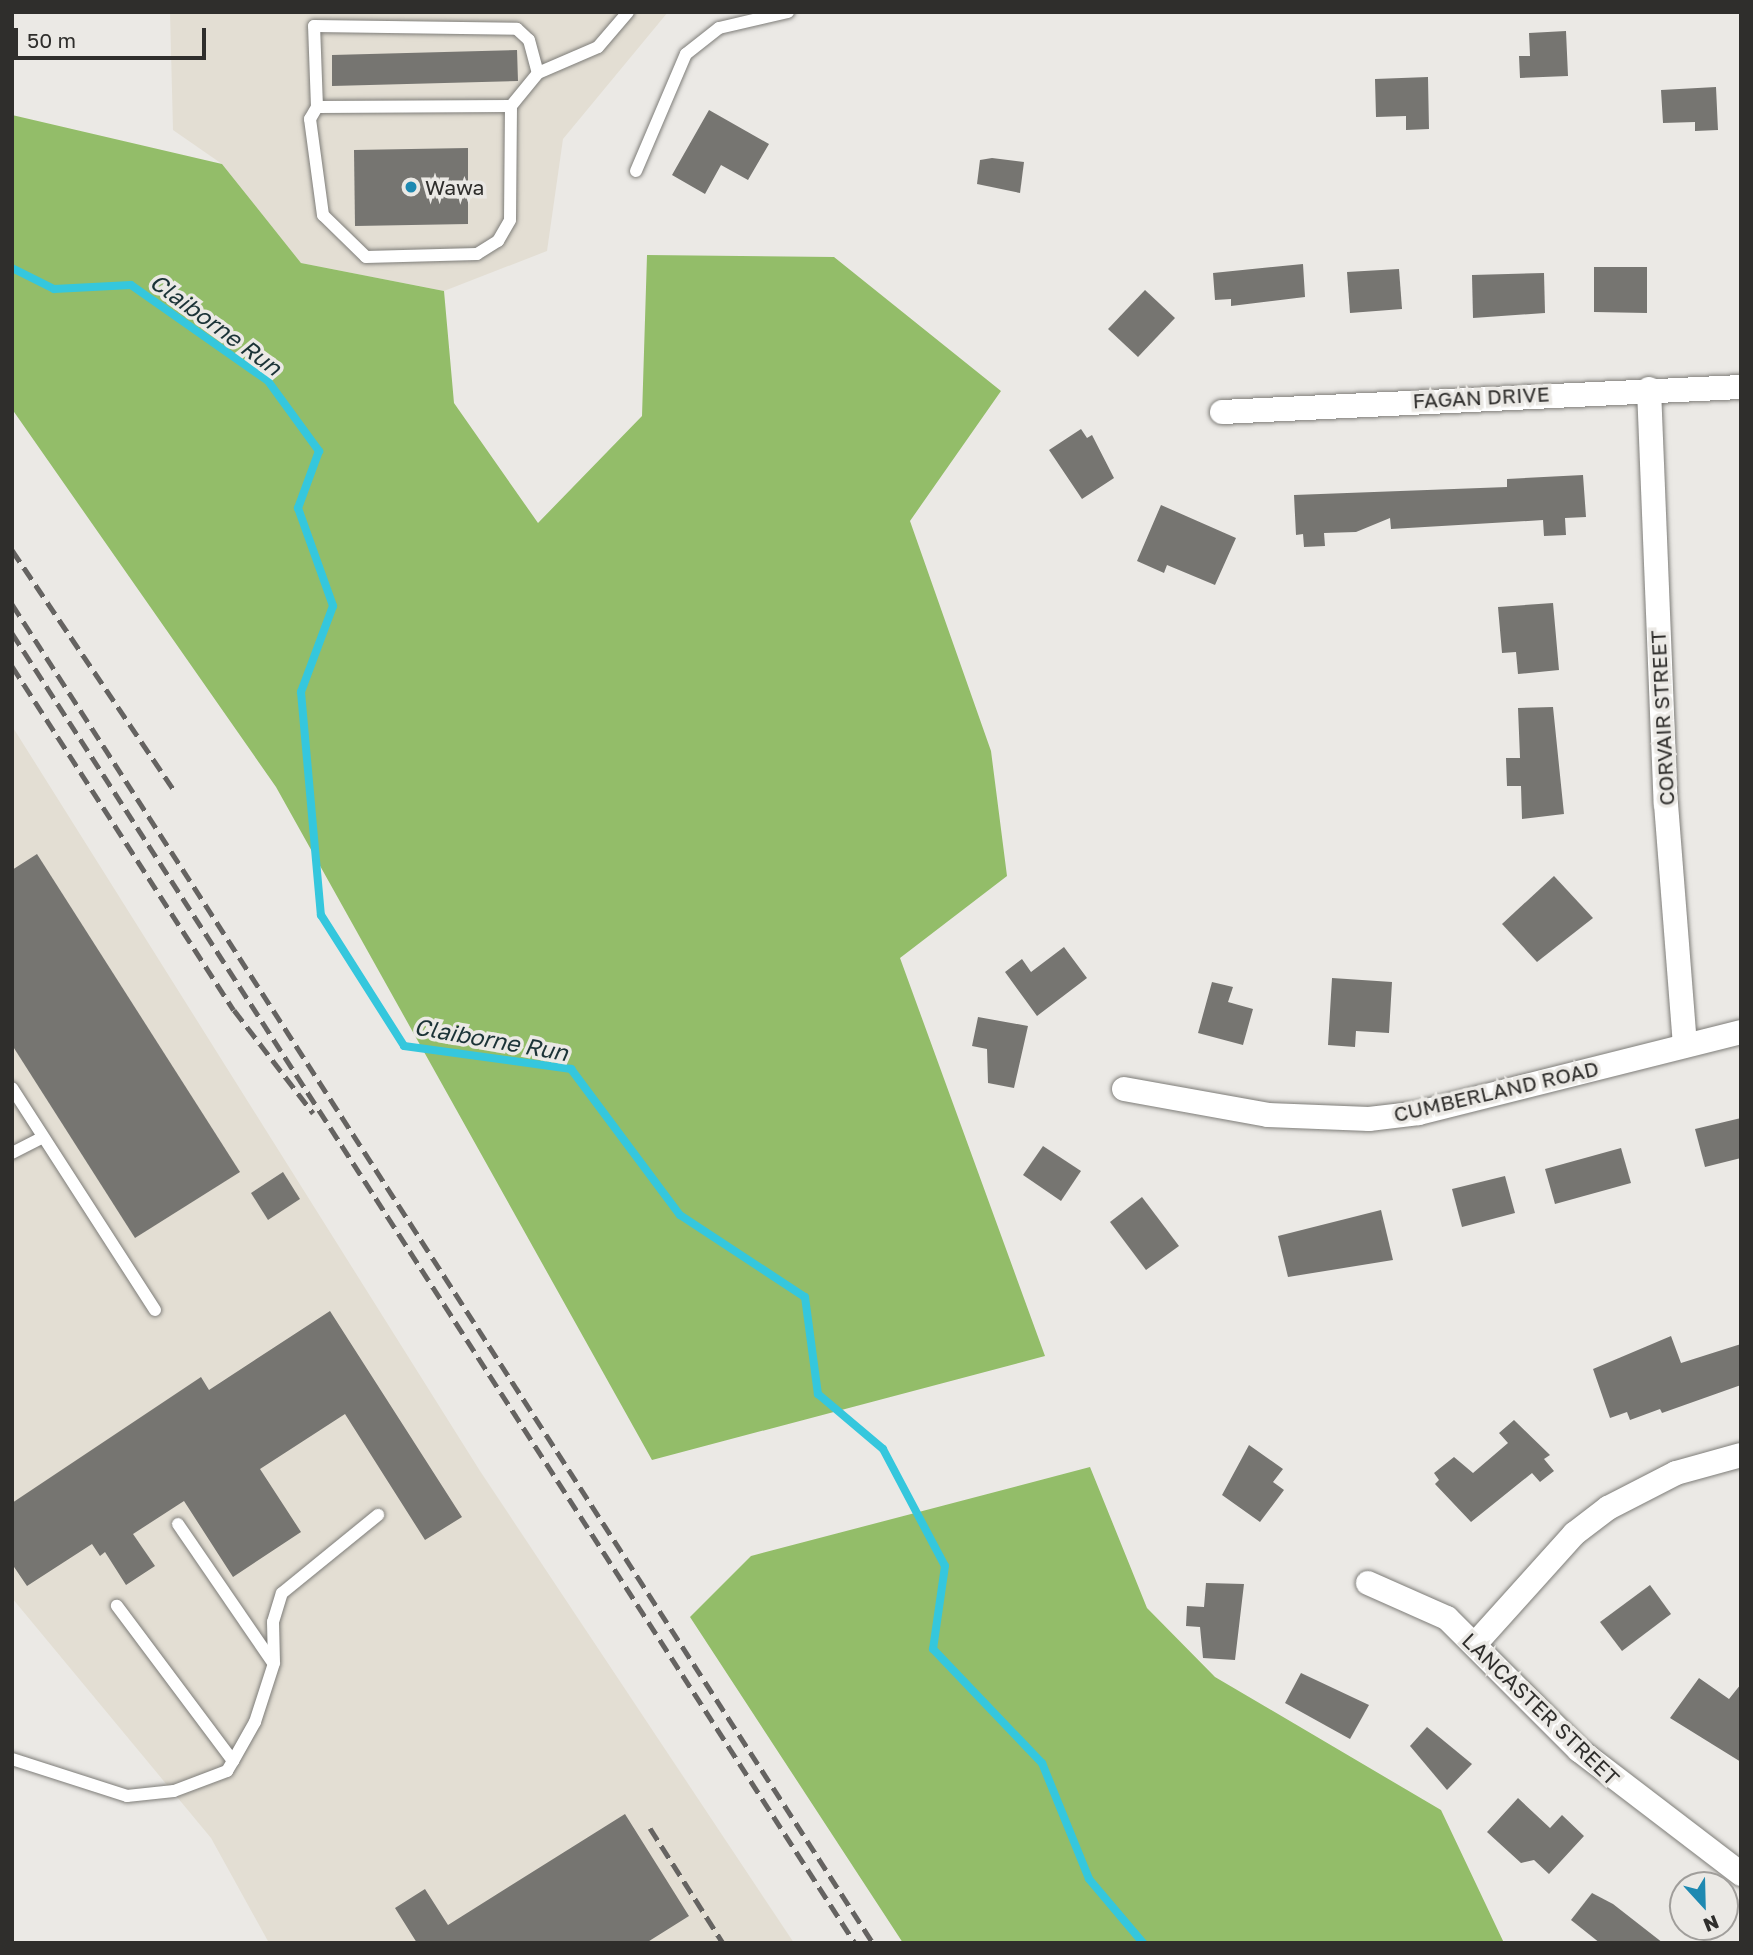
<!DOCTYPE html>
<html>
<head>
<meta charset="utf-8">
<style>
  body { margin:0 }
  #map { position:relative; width:1753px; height:1955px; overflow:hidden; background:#ebe9e5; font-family:"Golos Text",sans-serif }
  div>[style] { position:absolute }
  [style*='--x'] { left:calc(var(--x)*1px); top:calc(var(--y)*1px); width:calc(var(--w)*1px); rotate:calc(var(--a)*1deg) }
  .built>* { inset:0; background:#e3ded3 }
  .forest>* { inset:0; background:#93bd69 }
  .stream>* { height:8px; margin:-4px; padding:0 4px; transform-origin:4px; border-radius:4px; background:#35c7dd }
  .building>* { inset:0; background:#767571 }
  .roads { filter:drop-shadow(0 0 2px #7e7d79) drop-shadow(0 0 2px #7e7d79) }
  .lane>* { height:12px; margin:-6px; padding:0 6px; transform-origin:6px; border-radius:6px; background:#fff }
  .street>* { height:24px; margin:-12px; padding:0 12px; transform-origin:12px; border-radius:12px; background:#fff }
  .rail>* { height:5px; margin-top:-2.5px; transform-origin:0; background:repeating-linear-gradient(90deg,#656361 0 14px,transparent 0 21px) }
  .dots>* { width:19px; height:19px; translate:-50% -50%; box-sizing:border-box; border:4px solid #ebe9e5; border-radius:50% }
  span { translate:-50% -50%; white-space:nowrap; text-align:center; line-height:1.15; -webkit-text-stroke:7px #ebe9e5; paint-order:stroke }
  .poi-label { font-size:21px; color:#2f2e2c }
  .left { translate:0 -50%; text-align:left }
  .street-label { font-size:21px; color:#2f2e2c }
  .water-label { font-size:23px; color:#1b3337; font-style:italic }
  .frame { position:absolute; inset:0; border:14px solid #2f2e2c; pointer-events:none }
  .north { position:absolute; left:1669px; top:1871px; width:70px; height:70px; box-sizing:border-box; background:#ebe9e5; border:2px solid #a09e9b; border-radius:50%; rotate:158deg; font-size:19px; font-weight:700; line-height:28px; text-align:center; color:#2f2e2c }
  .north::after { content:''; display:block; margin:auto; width:24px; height:32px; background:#1e89b1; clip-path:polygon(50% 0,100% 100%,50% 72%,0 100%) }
  .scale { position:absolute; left:14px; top:28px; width:192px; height:32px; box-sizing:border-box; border:4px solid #2f2e2c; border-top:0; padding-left:9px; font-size:21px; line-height:24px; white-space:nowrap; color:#2f2e2c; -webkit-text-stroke:5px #ebe9e5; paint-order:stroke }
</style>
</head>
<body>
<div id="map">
  <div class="built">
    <i style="clip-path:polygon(170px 12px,668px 12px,563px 139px,547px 251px,444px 291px,301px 263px,222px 164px,173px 130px)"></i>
    <i style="clip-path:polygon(12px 726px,480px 1471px,794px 1943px,269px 1943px,211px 1838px,12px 1598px)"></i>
  </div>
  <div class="forest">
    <i style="clip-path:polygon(12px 115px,222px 164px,301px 263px,444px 291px,454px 403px,538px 523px,642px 416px,647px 255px,834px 257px,1001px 391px,910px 521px,991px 751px,1007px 876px,900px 958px,1045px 1356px,652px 1460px,276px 787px,12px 409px)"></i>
    <i style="clip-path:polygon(1090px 1467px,1147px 1608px,1215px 1677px,1441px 1810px,1504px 1943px,903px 1943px,690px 1617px,751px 1556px)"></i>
  </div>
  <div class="stream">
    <i style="--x:12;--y:268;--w:47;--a:26.6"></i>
    <i style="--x:54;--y:289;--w:77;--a:-3"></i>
    <i style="--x:131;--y:285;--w:167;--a:35"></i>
    <i style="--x:268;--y:381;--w:87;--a:53.9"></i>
    <i style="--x:319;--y:451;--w:61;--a:110.2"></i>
    <i style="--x:298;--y:508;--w:104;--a:70.3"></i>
    <i style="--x:333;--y:606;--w:92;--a:110.4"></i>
    <i style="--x:301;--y:692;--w:224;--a:84.9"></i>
    <i style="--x:321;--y:915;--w:155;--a:57.6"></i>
    <i style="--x:404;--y:1046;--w:169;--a:7.8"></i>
    <i style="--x:571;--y:1069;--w:182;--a:53.3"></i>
    <i style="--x:680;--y:1215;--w:149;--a:33.3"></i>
    <i style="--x:805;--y:1297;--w:98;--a:82.4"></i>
    <i style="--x:818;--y:1394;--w:85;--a:40.2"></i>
    <i style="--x:883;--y:1449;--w:132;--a:62.1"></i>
    <i style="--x:945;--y:1566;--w:84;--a:98.2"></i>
    <i style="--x:933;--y:1649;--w:158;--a:46.3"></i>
    <i style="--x:1042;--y:1763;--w:125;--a:67.9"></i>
    <i style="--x:1089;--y:1879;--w:84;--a:49.8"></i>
  </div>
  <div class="building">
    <i style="clip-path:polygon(1566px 31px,1568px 76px,1520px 78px,1519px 56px,1530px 56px,1529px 33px)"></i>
    <i style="clip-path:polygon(517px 50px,518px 81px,332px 86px,332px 55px)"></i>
    <i style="clip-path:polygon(1428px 77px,1429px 129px,1406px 130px,1406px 116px,1376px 117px,1375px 79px)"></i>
    <i style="clip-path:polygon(1716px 87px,1718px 130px,1695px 131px,1695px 122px,1663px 123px,1661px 90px)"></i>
    <i style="clip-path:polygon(709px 110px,769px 144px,748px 180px,721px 165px,705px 194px,672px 175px)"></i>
    <i style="clip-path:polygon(468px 148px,468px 224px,355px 226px,354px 150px)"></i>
    <i style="clip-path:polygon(992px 158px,1024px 162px,1020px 193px,977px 184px,980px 160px)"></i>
    <i style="clip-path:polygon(1303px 264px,1305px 297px,1231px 306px,1231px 299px,1215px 300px,1213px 273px)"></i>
    <i style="clip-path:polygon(1594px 267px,1647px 267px,1647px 313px,1594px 312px)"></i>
    <i style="clip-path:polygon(1399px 269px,1402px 309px,1350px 313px,1347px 272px)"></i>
    <i style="clip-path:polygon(1544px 273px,1545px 313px,1473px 318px,1472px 275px)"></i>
    <i style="clip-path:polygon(1145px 290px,1175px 318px,1138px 357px,1108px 329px)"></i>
    <i style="clip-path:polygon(1081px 429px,1087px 438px,1092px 435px,1114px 478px,1082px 499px,1049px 450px)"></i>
    <i style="clip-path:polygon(1583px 475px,1586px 517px,1565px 518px,1566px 535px,1544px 536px,1543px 520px,1391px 529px,1390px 518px,1356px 532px,1324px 533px,1325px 546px,1304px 547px,1303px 534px,1296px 535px,1294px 495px,1507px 487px,1507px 479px)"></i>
    <i style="clip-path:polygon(1161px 505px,1236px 538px,1215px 585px,1167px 565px,1164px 573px,1137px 561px)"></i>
    <i style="clip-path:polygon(1553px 603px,1559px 670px,1518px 674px,1516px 652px,1502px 653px,1498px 607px)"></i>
    <i style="clip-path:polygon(1553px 707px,1564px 814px,1522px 819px,1521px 786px,1507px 786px,1506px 758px,1520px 758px,1518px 708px)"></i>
    <i style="clip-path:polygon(37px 854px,240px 1172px,135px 1238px,12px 1045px,12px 870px)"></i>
    <i style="clip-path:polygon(1554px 876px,1593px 918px,1537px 962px,1502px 924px)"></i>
    <i style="clip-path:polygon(1064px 947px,1087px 978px,1037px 1016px,1005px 972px,1022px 959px,1031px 972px)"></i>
    <i style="clip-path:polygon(1332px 978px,1392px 982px,1389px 1033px,1356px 1031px,1355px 1047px,1328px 1045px)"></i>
    <i style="clip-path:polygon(1212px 982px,1233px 987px,1228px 1002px,1253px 1009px,1243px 1045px,1198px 1033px)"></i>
    <i style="clip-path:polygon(978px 1017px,1028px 1026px,1014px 1088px,988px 1083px,987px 1049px,972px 1046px)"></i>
    <i style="clip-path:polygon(1741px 1118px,1741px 1158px,1705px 1167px,1695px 1129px)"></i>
    <i style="clip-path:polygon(1043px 1146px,1081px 1171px,1061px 1201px,1023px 1175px)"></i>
    <i style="clip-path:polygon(1621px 1148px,1631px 1183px,1555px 1204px,1545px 1169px)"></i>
    <i style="clip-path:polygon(283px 1172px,300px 1199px,268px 1220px,251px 1193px)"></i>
    <i style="clip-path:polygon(1505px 1176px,1515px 1213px,1462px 1227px,1452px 1189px)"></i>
    <i style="clip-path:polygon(1142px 1197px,1179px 1246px,1146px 1270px,1110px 1222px)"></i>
    <i style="clip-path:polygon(1381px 1210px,1393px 1260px,1288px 1277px,1278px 1236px)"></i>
    <i style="clip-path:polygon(330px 1311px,462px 1517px,425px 1540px,345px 1414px,260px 1469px,301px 1532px,233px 1577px,184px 1501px,133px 1534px,155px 1566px,126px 1585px,105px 1552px,100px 1556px,92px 1544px,27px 1586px,12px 1564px,12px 1503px,201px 1377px,209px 1390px)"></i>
    <i style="clip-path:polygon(1671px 1336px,1681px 1363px,1741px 1344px,1741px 1385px,1662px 1413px,1660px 1409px,1630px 1420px,1627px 1412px,1610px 1418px,1593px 1369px)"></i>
    <i style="clip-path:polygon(1514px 1420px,1550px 1455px,1544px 1459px,1554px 1471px,1540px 1482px,1532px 1473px,1471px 1522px,1435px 1484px,1439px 1480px,1434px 1473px,1454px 1457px,1473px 1473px,1508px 1443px,1499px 1433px)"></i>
    <i style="clip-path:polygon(1249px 1445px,1283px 1469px,1273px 1482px,1284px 1490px,1260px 1522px,1222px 1495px)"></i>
    <i style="clip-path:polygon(1206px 1583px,1244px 1584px,1235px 1660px,1203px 1658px,1200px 1627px,1186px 1626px,1187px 1606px,1204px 1607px)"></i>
    <i style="clip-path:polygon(1650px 1585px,1671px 1614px,1622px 1651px,1600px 1622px)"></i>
    <i style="clip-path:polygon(1301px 1673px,1369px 1705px,1350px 1739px,1285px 1703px)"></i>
    <i style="clip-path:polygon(1699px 1678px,1729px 1699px,1741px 1684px,1741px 1762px,1670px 1718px)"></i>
    <i style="clip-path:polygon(1427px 1727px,1472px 1764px,1447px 1790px,1410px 1746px)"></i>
    <i style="clip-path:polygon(1518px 1798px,1550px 1828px,1562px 1815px,1584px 1836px,1549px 1874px,1534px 1860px,1521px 1863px,1487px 1832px)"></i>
    <i style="clip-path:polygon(625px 1814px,689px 1916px,646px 1943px,417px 1943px,395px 1908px,425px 1889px,448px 1925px)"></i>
    <i style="clip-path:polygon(1592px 1893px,1613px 1904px,1663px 1943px,1600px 1943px,1571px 1920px)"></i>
  </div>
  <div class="roads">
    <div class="lane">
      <i style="--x:511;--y:106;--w:194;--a:179.7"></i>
      <i style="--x:317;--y:107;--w:14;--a:120"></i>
      <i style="--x:310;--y:119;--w:97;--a:82.3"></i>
      <i style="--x:323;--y:215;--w:60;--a:44.3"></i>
      <i style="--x:366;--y:257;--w:111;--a:-1.5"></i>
      <i style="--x:477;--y:254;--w:25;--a:-32"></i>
      <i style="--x:498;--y:241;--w:24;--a:-60"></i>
      <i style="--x:510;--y:220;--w:114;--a:-89.5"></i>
      <i style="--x:511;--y:106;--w:43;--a:-50.7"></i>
      <i style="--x:538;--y:73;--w:65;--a:-23.4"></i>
      <i style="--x:598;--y:47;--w:46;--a:-49.4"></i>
      <i style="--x:317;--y:107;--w:81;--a:-92.1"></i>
      <i style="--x:314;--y:26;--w:203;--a:0.8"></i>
      <i style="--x:517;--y:29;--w:16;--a:43"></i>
      <i style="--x:529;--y:40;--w:34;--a:75"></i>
      <i style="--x:636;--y:171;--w:127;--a:-66.9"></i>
      <i style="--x:686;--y:54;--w:42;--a:-38.2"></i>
      <i style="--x:719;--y:28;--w:71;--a:-13.1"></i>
      <i style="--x:12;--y:1088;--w:264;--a:57.2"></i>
      <i style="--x:12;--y:1153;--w:33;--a:-27"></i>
      <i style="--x:178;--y:1524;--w:168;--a:55.6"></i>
      <i style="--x:12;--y:1759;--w:121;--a:17.8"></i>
      <i style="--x:127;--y:1796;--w:47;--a:-6.1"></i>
      <i style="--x:174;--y:1791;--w:57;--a:-20.7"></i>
      <i style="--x:227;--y:1771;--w:12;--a:-59"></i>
      <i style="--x:233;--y:1761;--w:194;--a:-126.8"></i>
      <i style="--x:233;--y:1761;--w:45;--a:-60.6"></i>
      <i style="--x:255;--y:1722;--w:62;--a:-72.1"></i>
      <i style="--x:274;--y:1663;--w:41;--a:-91.4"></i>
      <i style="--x:273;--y:1622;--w:30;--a:-73"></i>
      <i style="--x:282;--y:1593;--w:124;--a:-39.1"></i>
    </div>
    <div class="street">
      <i style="--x:1649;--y:389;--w:415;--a:87.7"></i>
      <i style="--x:1666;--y:804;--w:242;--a:85.5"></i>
      <i style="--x:1222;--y:412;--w:520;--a:-2.76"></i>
      <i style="--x:1124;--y:1089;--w:146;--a:10.2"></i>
      <i style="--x:1268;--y:1115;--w:101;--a:2.3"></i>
      <i style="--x:1369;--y:1119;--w:50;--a:-6.8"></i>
      <i style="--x:1419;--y:1113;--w:332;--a:-14.1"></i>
      <i style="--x:1368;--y:1583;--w:86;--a:23.9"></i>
      <i style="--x:1447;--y:1618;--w:187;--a:45"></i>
      <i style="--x:1579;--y:1750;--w:204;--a:37.4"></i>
      <i style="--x:1476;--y:1643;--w:147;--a:-48"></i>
      <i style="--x:1574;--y:1534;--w:43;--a:-37.4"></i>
      <i style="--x:1608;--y:1508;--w:76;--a:-27.2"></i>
      <i style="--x:1676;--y:1473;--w:67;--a:-15.5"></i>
    </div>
  </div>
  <div class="rail">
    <i style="--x:12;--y:550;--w:292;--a:56"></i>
    <i style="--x:12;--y:604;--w:1592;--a:57.26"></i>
    <i style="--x:12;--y:633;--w:1558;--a:57.24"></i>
    <i style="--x:12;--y:666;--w:409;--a:57.2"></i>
    <i style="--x:234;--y:1010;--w:130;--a:52.5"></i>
    <i style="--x:650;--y:1828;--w:136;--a:57.6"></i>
  </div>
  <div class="dots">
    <i style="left:411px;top:187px;background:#1e89b1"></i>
  </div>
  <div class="poi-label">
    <span class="left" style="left:425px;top:187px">Wawa</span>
  </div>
  <div class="street-label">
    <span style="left:1481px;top:397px;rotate:-3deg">FAGAN DRIVE</span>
    <span style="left:1662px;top:718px;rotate:-93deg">CORVAIR STREET</span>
    <span style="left:1496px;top:1091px;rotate:-13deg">CUMBERLAND ROAD</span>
    <span style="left:1541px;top:1709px;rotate:44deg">LANCASTER STREET</span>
  </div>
  <div class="water-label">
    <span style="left:216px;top:324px;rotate:36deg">Claiborne Run</span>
    <span style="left:491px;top:1039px;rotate:10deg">Claiborne Run</span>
  </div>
  <div class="frame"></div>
  <div class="north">N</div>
  <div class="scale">50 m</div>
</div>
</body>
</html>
